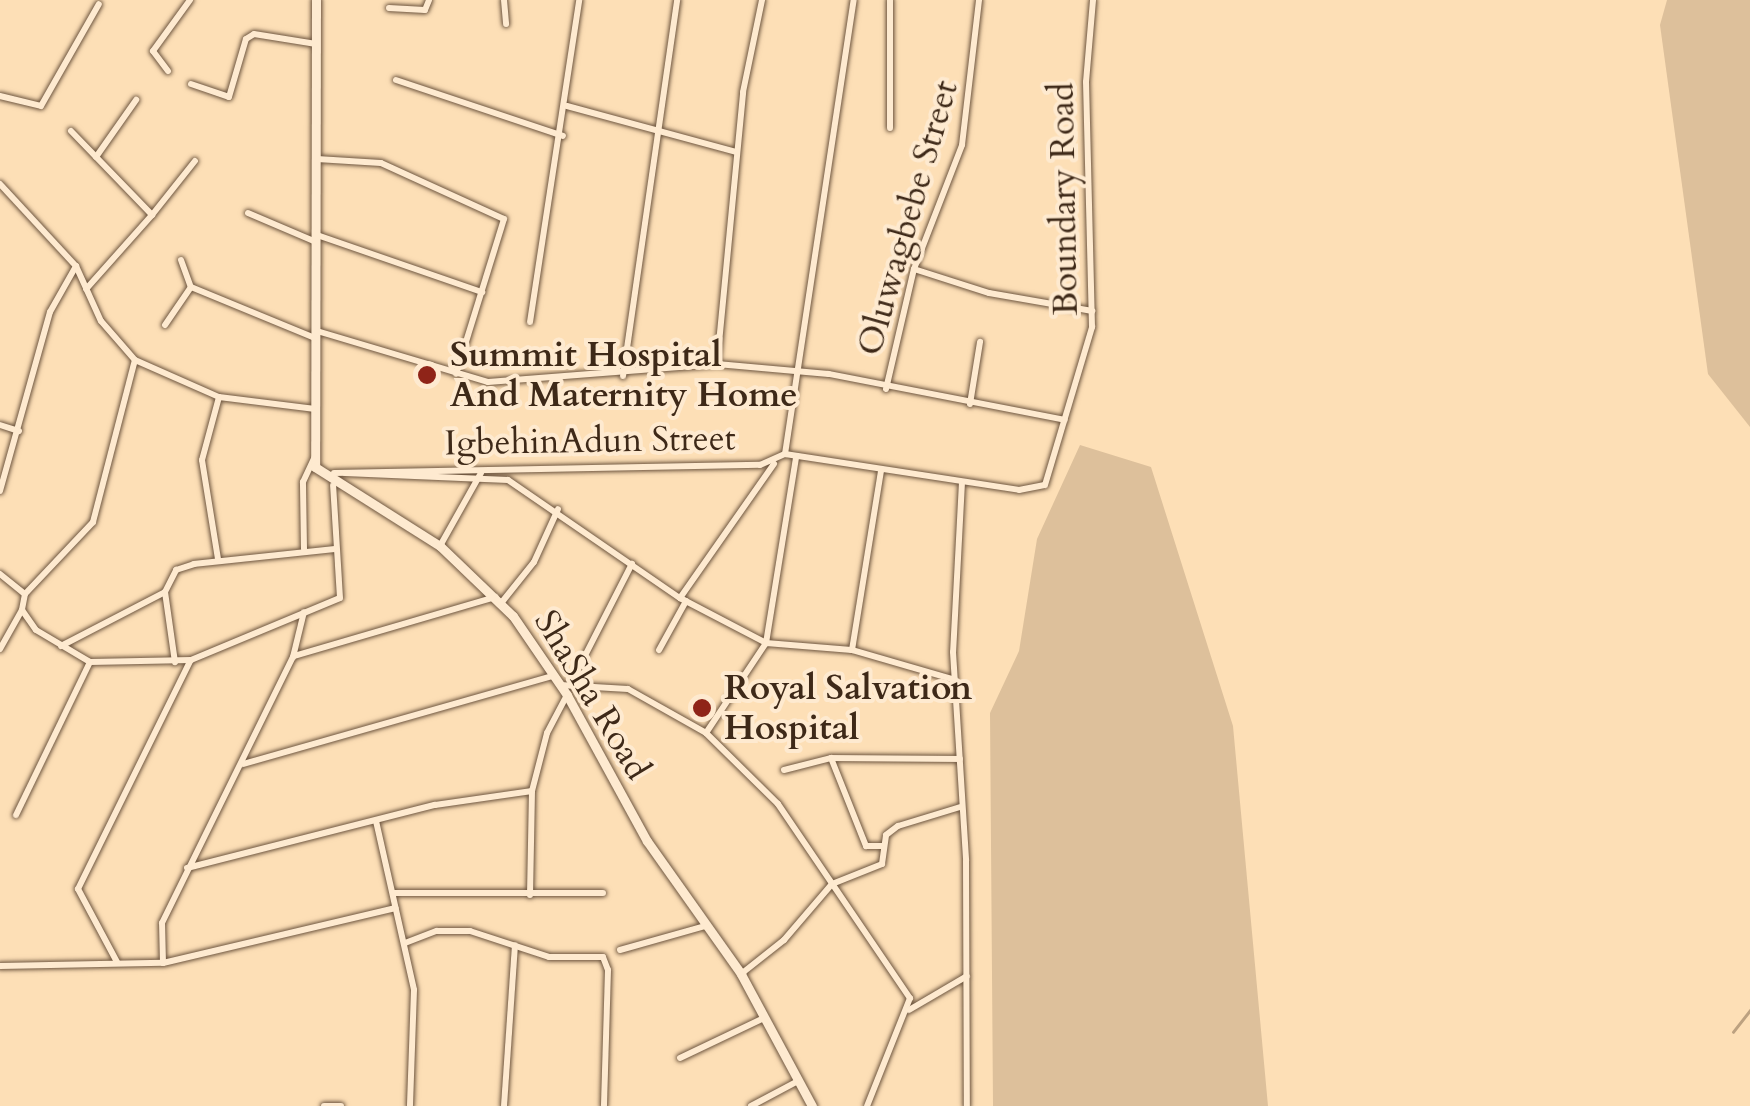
<!DOCTYPE html>
<html>
<head>
<meta charset="utf-8">
<style>
  body { margin:0 }
  #map { position:relative; width:1750px; height:1106px; overflow:hidden; background:#fddfb6; font-family:Cardo,serif }
  div>[style] { position:absolute }
  [style*='--x'] { left:calc(var(--x)*1px); top:calc(var(--y)*1px); width:calc(var(--w)*1px); rotate:calc(var(--a)*1deg) }
  .green>* { inset:0; background:#ddc09b }
  .stream>* { height:2.5px; margin:-1.25px; padding:0 1.25px; transform-origin:1.25px; border-radius:1.25px; background:#bca180 }
  .roads { filter:drop-shadow(0 0 2px #6e5640) drop-shadow(0 0 2px #6e5640) }
  .street>* { height:6px; margin:-3px; padding:0 3px; transform-origin:3px; border-radius:3px; background:#feead0 }
  .secondary>* { height:9px; margin:-4.5px; padding:0 4.5px; transform-origin:4.5px; border-radius:4.5px; background:#feead0 }
  .dots>* { width:28px; height:28px; translate:-50% -50%; box-sizing:border-box; border:5px solid #feead0; border-radius:50% }
  span { translate:-50% -50%; white-space:nowrap; text-align:center; line-height:1.15; -webkit-text-stroke:8px #feead0; paint-order:stroke }
  .street-label { font-size:35px; color:#3e2918 }
  .poi-label { font-size:35px; color:#3e2918; font-weight:700 }
  .left { translate:0 -50%; text-align:left }
</style>
</head>
<body>
<div id="map">
  <div class="green">
    <i style="clip-path:polygon(1667px 0,1750px 0,1750px 427px,1708px 374px,1660px 25px)"></i>
    <i style="clip-path:polygon(1080px 445px,1151px 467px,1233px 726px,1268px 1106px,993px 1106px,990px 713px,1019px 651px,1037px 539px)"></i>
  </div>
  <div class="stream">
    <i style="--x:1733;--y:1032;--w:28;--a:-52"></i>
  </div>
  <div class="roads">
    <div class="street">
      <i style="--x:504;--y:0;--w:24;--a:85"></i>
      <i style="--x:890;--y:0;--w:128;--a:90"></i>
      <i style="--x:389;--y:8;--w:36;--a:3"></i>
      <i style="--x:425;--y:10;--w:11;--a:-68"></i>
      <i style="--x:168;--y:71;--w:25;--a:-127"></i>
      <i style="--x:153;--y:51;--w:63;--a:-54"></i>
      <i style="--x:396;--y:80;--w:176;--a:18.5"></i>
      <i style="--x:191;--y:84;--w:40;--a:18.9"></i>
      <i style="--x:229;--y:97;--w:60;--a:-73.7"></i>
      <i style="--x:246;--y:39;--w:9;--a:-32"></i>
      <i style="--x:254;--y:34;--w:63;--a:9.2"></i>
      <i style="--x:0;--y:96;--w:42;--a:13.7"></i>
      <i style="--x:41;--y:106;--w:117;--a:-60.4"></i>
      <i style="--x:567;--y:106;--w:175;--a:15.2"></i>
      <i style="--x:71;--y:131;--w:117;--a:46"></i>
      <i style="--x:152;--y:215;--w:99;--a:131.7"></i>
      <i style="--x:96;--y:157;--w:70;--a:-54.9"></i>
      <i style="--x:317;--y:159;--w:64;--a:3.6"></i>
      <i style="--x:381;--y:163;--w:135;--a:24.5"></i>
      <i style="--x:504;--y:219;--w:162;--a:107.2"></i>
      <i style="--x:0;--y:184;--w:112;--a:47.2"></i>
      <i style="--x:76;--y:266;--w:60;--a:65.6"></i>
      <i style="--x:101;--y:321;--w:52;--a:48.9"></i>
      <i style="--x:135;--y:360;--w:92;--a:23.8"></i>
      <i style="--x:219;--y:397;--w:97;--a:7.1"></i>
      <i style="--x:248;--y:213;--w:74;--a:23.1"></i>
      <i style="--x:152;--y:215;--w:69;--a:-51.5"></i>
      <i style="--x:317;--y:235;--w:175;--a:19.1"></i>
      <i style="--x:181;--y:260;--w:29;--a:70"></i>
      <i style="--x:191;--y:287;--w:136;--a:22.4"></i>
      <i style="--x:914;--y:269;--w:79;--a:17.7"></i>
      <i style="--x:989;--y:293;--w:105;--a:9.9"></i>
      <i style="--x:530;--y:322;--w:326;--a:-81.3"></i>
      <i style="--x:165;--y:325;--w:46;--a:-55.6"></i>
      <i style="--x:317;--y:331;--w:178;--a:16.6"></i>
      <i style="--x:488;--y:382;--w:230;--a:-4.5"></i>
      <i style="--x:717;--y:364;--w:112;--a:5.1"></i>
      <i style="--x:829;--y:374;--w:240;--a:11"></i>
      <i style="--x:717;--y:364;--w:273;--a:-84.5"></i>
      <i style="--x:743;--y:92;--w:94;--a:-78.3"></i>
      <i style="--x:623;--y:376;--w:380;--a:-81.8"></i>
      <i style="--x:886;--y:389;--w:123;--a:-76.9"></i>
      <i style="--x:914;--y:269;--w:133;--a:-68.8"></i>
      <i style="--x:962;--y:145;--w:146;--a:-83.3"></i>
      <i style="--x:970;--y:404;--w:63;--a:-80.8"></i>
      <i style="--x:0;--y:425;--w:20;--a:18"></i>
      <i style="--x:785;--y:454;--w:237;--a:8.7"></i>
      <i style="--x:1019;--y:490;--w:26;--a:-11"></i>
      <i style="--x:1045;--y:485;--w:165;--a:-73.4"></i>
      <i style="--x:1092;--y:327;--w:245;--a:-91.4"></i>
      <i style="--x:1086;--y:82;--w:82;--a:-85.1"></i>
      <i style="--x:334;--y:473;--w:426;--a:-1.1"></i>
      <i style="--x:760;--y:465;--w:27;--a:-24"></i>
      <i style="--x:785;--y:454;--w:459;--a:-81.4"></i>
      <i style="--x:345;--y:473;--w:163;--a:2.5"></i>
      <i style="--x:508;--y:480;--w:209;--a:34.5"></i>
      <i style="--x:680;--y:598;--w:97;--a:27.6"></i>
      <i style="--x:766;--y:643;--w:86;--a:4.7"></i>
      <i style="--x:852;--y:650;--w:107;--a:16.2"></i>
      <i style="--x:962;--y:482;--w:170;--a:93"></i>
      <i style="--x:953;--y:652;--w:209;--a:86.4"></i>
      <i style="--x:966;--y:861;--w:245;--a:89.8"></i>
      <i style="--x:0;--y:491;--w:186;--a:-74.4"></i>
      <i style="--x:50;--y:312;--w:53;--a:-60.5"></i>
      <i style="--x:440;--y:546;--w:84;--a:-60.7"></i>
      <i style="--x:304;--y:549;--w:67;--a:-90.9"></i>
      <i style="--x:303;--y:482;--w:29;--a:-65"></i>
      <i style="--x:218;--y:559;--w:100;--a:-99.2"></i>
      <i style="--x:202;--y:460;--w:65;--a:-74.9"></i>
      <i style="--x:0;--y:574;--w:32;--a:39"></i>
      <i style="--x:25;--y:594;--w:16;--a:101"></i>
      <i style="--x:22;--y:610;--w:24;--a:55"></i>
      <i style="--x:36;--y:630;--w:63;--a:30.7"></i>
      <i style="--x:90;--y:662;--w:101;--a:-1.1"></i>
      <i style="--x:191;--y:660;--w:161;--a:-22.6"></i>
      <i style="--x:340;--y:598;--w:113;--a:-93.5"></i>
      <i style="--x:165;--y:592;--w:25;--a:-63"></i>
      <i style="--x:176;--y:570;--w:19;--a:-18"></i>
      <i style="--x:194;--y:564;--w:141;--a:-6.1"></i>
      <i style="--x:165;--y:592;--w:71;--a:81.9"></i>
      <i style="--x:25;--y:594;--w:99;--a:-46.6"></i>
      <i style="--x:93;--y:522;--w:167;--a:-75.5"></i>
      <i style="--x:680;--y:598;--w:164;--a:-55"></i>
      <i style="--x:502;--y:602;--w:51;--a:-51.3"></i>
      <i style="--x:534;--y:562;--w:58;--a:-65.6"></i>
      <i style="--x:61;--y:646;--w:117;--a:-27.4"></i>
      <i style="--x:0;--y:649;--w:45;--a:-60.6"></i>
      <i style="--x:659;--y:650;--w:56;--a:-61.1"></i>
      <i style="--x:852;--y:650;--w:182;--a:-80.8"></i>
      <i style="--x:294;--y:656;--w:210;--a:-16.3"></i>
      <i style="--x:571;--y:683;--w:134;--a:-62.9"></i>
      <i style="--x:560;--y:685;--w:68;--a:3.4"></i>
      <i style="--x:628;--y:689;--w:90;--a:29.4"></i>
      <i style="--x:706;--y:733;--w:101;--a:44.6"></i>
      <i style="--x:778;--y:804;--w:235;--a:55.8"></i>
      <i style="--x:910;--y:998;--w:116;--a:111.7"></i>
      <i style="--x:706;--y:733;--w:108;--a:-56.3"></i>
      <i style="--x:766;--y:643;--w:188;--a:-80.8"></i>
      <i style="--x:831;--y:758;--w:95;--a:68.3"></i>
      <i style="--x:866;--y:846;--w:16;--a:0"></i>
      <i style="--x:243;--y:764;--w:320;--a:-15.9"></i>
      <i style="--x:784;--y:770;--w:49;--a:-14.3"></i>
      <i style="--x:831;--y:758;--w:129;--a:0.4"></i>
      <i style="--x:16;--y:815;--w:170;--a:-64.2"></i>
      <i style="--x:376;--y:821;--w:173;--a:77.3"></i>
      <i style="--x:414;--y:990;--w:116;--a:92"></i>
      <i style="--x:187;--y:868;--w:256;--a:-14.3"></i>
      <i style="--x:435;--y:805;--w:98;--a:-8.2"></i>
      <i style="--x:393;--y:893;--w:210;--a:0"></i>
      <i style="--x:530;--y:895;--w:104;--a:-88.9"></i>
      <i style="--x:532;--y:791;--w:60;--a:-75.5"></i>
      <i style="--x:547;--y:733;--w:43;--a:-62.2"></i>
      <i style="--x:405;--y:943;--w:34;--a:-21"></i>
      <i style="--x:437;--y:931;--w:33;--a:0"></i>
      <i style="--x:470;--y:931;--w:83;--a:18.2"></i>
      <i style="--x:549;--y:957;--w:54;--a:0"></i>
      <i style="--x:603;--y:957;--w:14;--a:69"></i>
      <i style="--x:608;--y:970;--w:136;--a:91.7"></i>
      <i style="--x:620;--y:950;--w:88;--a:-15.8"></i>
      <i style="--x:117;--y:962;--w:83;--a:-118.1"></i>
      <i style="--x:78;--y:889;--w:254;--a:-63.8"></i>
      <i style="--x:163;--y:963;--w:40;--a:-91.4"></i>
      <i style="--x:162;--y:923;--w:297;--a:-63.8"></i>
      <i style="--x:293;--y:657;--w:46;--a:-76.3"></i>
      <i style="--x:0;--y:966;--w:163;--a:-1.1"></i>
      <i style="--x:163;--y:963;--w:239;--a:-13.3"></i>
      <i style="--x:741;--y:974;--w:55;--a:-38.3"></i>
      <i style="--x:784;--y:940;--w:74;--a:-49.4"></i>
      <i style="--x:832;--y:884;--w:54;--a:-21.8"></i>
      <i style="--x:882;--y:864;--w:29;--a:-82"></i>
      <i style="--x:886;--y:835;--w:15;--a:-37"></i>
      <i style="--x:898;--y:826;--w:65;--a:-17"></i>
      <i style="--x:909;--y:1010;--w:67;--a:-30.4"></i>
      <i style="--x:680;--y:1058;--w:93;--a:-25.5"></i>
      <i style="--x:324;--y:1106;--w:17;--a:0"></i>
      <i style="--x:504;--y:1106;--w:161;--a:-86.1"></i>
      <i style="--x:751;--y:1106;--w:53;--a:-28"></i>
    </div>
    <div class="secondary">
      <i style="--x:316;--y:0;--w:467;--a:90.1"></i>
      <i style="--x:315;--y:467;--w:148;--a:32.3"></i>
      <i style="--x:440;--y:546;--w:101;--a:43.8"></i>
      <i style="--x:513;--y:616;--w:96;--a:55.6"></i>
      <i style="--x:567;--y:695;--w:166;--a:61.3"></i>
      <i style="--x:647;--y:841;--w:163;--a:54.7"></i>
      <i style="--x:741;--y:974;--w:150;--a:61.7"></i>
    </div>
  </div>
  <div class="dots">
    <i style="left:427px;top:375px;background:#8f2418"></i>
    <i style="left:702px;top:708px;background:#8f2418"></i>
  </div>
  <div class="street-label">
    <span style="left:1064px;top:199px;rotate:-91deg">Boundary Road</span>
    <span style="left:908px;top:218px;rotate:-74deg">Oluwagbebe Street</span>
    <span style="left:590px;top:441px;rotate:-1deg">IgbehinAdun Street</span>
    <span style="left:592px;top:695px;rotate:59deg">ShaSha Road</span>
  </div>
  <div class="poi-label">
    <span class="left" style="left:450px;top:375px">Summit Hospital<br>And Maternity Home</span>
    <span class="left" style="left:724px;top:708px">Royal Salvation<br>Hospital</span>
  </div>
</div>
</body>
</html>
